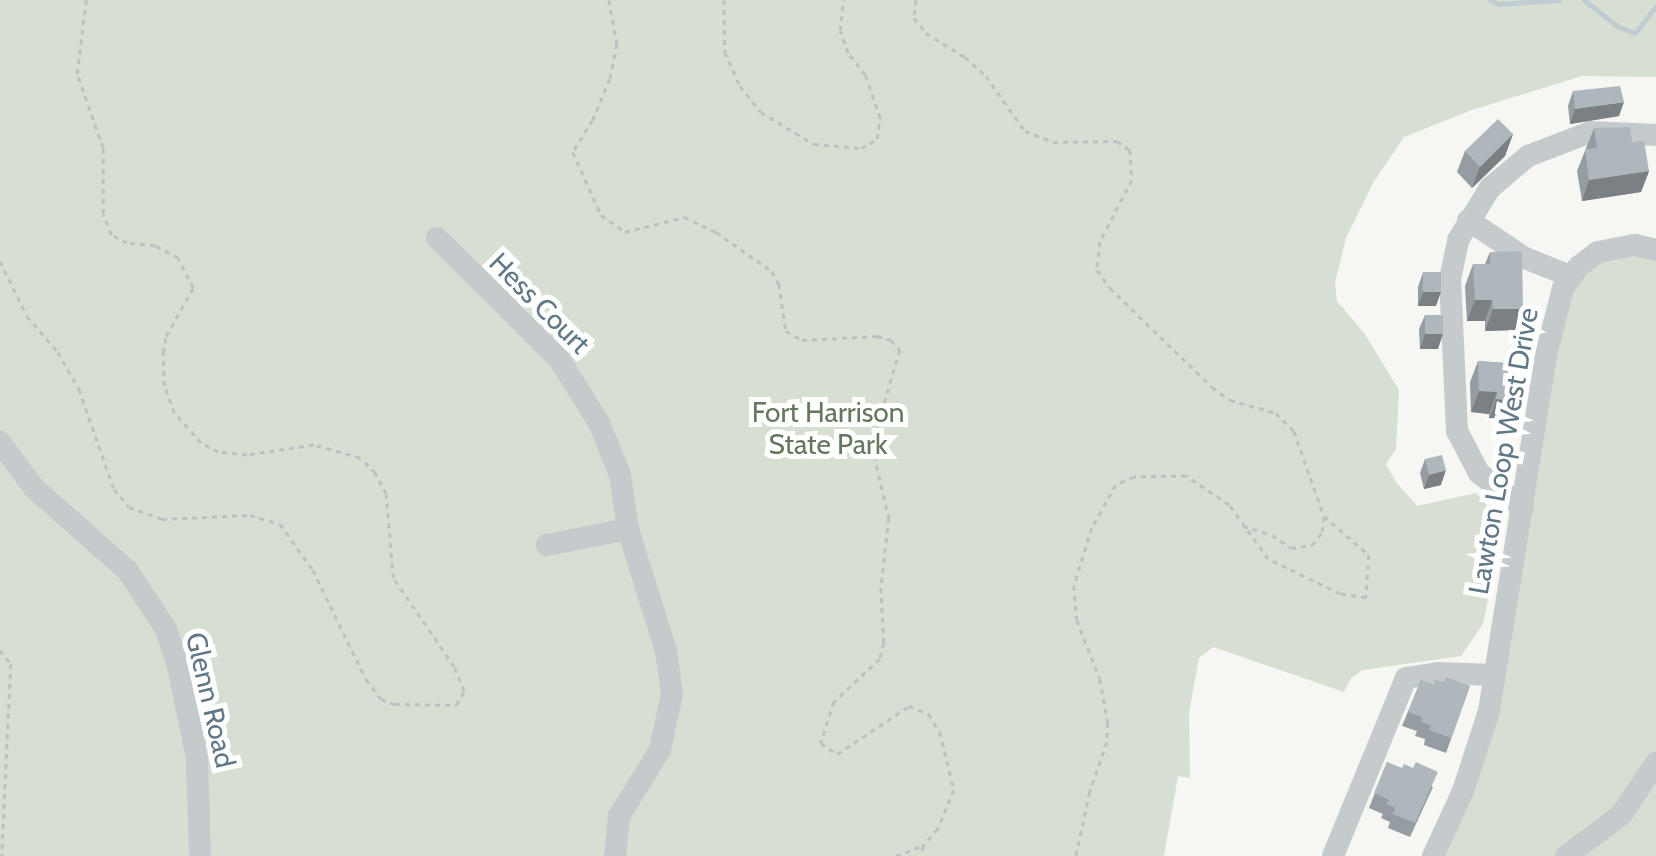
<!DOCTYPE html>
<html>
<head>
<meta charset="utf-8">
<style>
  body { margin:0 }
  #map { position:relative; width:1656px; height:856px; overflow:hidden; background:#f6f6f2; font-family:Cabin,sans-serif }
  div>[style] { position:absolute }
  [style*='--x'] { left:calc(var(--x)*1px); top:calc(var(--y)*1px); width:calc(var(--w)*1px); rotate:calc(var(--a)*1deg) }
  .green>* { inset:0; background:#d7dfd3 }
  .stream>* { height:5px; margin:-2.5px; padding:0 2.5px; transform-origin:2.5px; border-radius:2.5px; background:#bfccd1 }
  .path>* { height:2.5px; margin-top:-1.25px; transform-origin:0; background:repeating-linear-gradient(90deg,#bec1c3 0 5px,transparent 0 10px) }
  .minor>* { height:22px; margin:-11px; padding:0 11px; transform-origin:11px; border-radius:11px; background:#c5cacc }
  .wall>* { inset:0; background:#969da2 }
  .shaded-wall>* { inset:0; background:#7a8084 }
  .building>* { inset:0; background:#aeb7bc }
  span { translate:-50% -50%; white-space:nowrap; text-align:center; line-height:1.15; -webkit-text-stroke:10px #fff; paint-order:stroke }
  .street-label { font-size:28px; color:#627886 }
  .park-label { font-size:28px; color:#64785d }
</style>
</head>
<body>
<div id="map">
  <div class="green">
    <i style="clip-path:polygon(0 0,1656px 0,1656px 77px,1582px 76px,1472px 110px,1404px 137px,1373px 183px,1346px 238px,1335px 283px,1337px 301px,1364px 333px,1399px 390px,1396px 449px,1386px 464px,1396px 482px,1417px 506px,1476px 493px,1495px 515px,1493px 574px,1483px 624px,1461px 656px,1363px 670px,1351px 678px,1344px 692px,1213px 647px,1199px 658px,1189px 713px,1190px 778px,1178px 776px,1164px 856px,0 856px)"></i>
    <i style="clip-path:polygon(1656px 250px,1656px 856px,1433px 856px,1463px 791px,1543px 381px,1578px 267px)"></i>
  </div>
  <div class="stream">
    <i style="--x:1490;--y:0;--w:9;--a:27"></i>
    <i style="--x:1498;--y:4;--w:61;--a:-3.8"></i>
    <i style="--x:1584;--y:0;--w:42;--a:38.2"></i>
    <i style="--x:1617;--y:26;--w:19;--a:21"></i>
    <i style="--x:1635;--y:33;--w:34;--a:-52"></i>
  </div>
  <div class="path">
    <i style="--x:609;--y:0;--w:45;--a:79.7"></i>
    <i style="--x:617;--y:44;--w:36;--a:101"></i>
    <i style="--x:610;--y:79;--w:44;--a:112.5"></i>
    <i style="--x:593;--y:120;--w:38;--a:122"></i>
    <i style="--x:573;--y:152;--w:69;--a:66"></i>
    <i style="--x:601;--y:215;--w:29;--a:35"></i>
    <i style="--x:625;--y:232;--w:61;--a:-14.3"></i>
    <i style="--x:684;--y:217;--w:35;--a:25"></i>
    <i style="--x:716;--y:232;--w:68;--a:34.9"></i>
    <i style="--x:772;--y:271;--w:15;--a:62"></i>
    <i style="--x:779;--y:284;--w:48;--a:81.5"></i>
    <i style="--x:786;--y:331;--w:18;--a:29"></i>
    <i style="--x:802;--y:340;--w:75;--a:-3.1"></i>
    <i style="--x:877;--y:336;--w:15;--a:16"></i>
    <i style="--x:891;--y:340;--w:13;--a:48"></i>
    <i style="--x:900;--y:350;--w:100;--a:106.3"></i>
    <i style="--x:872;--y:446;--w:74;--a:76.7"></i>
    <i style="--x:889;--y:518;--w:70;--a:96.5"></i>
    <i style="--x:881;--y:588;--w:55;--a:86.9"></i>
    <i style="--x:884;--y:643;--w:16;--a:104"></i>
    <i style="--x:880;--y:659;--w:63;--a:136.9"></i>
    <i style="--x:834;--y:702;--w:43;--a:107.6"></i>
    <i style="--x:821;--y:743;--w:19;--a:35"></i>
    <i style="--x:837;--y:754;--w:87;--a:-33.7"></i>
    <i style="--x:909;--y:706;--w:22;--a:22"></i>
    <i style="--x:929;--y:714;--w:21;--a:59"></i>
    <i style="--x:940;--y:732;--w:60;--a:76.4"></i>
    <i style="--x:954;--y:790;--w:42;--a:112.3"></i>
    <i style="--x:938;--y:829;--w:23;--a:131"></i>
    <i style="--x:923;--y:846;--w:10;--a:96"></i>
    <i style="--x:724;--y:0;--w:52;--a:88.9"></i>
    <i style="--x:725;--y:52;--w:37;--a:66"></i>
    <i style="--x:740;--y:86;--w:33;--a:51"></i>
    <i style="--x:761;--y:112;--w:62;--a:31.1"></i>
    <i style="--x:814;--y:144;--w:47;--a:4.9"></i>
    <i style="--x:861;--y:148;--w:18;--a:-29"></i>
    <i style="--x:877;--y:139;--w:21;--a:-82"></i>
    <i style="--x:880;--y:118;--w:46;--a:-109.2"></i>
    <i style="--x:865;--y:75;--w:28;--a:-128"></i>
    <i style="--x:848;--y:53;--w:23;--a:-110"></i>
    <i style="--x:840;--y:31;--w:31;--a:-84"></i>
    <i style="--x:916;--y:0;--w:18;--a:96"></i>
    <i style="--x:914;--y:18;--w:19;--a:51"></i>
    <i style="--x:926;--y:33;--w:46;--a:31.6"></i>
    <i style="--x:965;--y:57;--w:28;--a:42"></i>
    <i style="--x:986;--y:76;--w:67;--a:54.7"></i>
    <i style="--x:1025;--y:131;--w:30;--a:21"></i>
    <i style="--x:1053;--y:142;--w:64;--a:-0.9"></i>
    <i style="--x:1117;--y:141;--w:16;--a:35"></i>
    <i style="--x:1130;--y:150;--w:30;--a:86"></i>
    <i style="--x:1132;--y:180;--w:70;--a:117.3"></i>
    <i style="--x:1100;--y:242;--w:28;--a:96"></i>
    <i style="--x:1097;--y:270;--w:22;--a:54"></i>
    <i style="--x:1110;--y:288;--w:142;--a:44.1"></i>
    <i style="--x:1212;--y:387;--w:22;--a:36"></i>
    <i style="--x:1230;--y:400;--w:48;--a:15.8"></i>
    <i style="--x:1276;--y:413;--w:25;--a:45"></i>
    <i style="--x:1294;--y:431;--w:90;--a:70.6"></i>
    <i style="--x:1324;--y:516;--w:60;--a:40.9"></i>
    <i style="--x:1369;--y:555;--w:43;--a:94"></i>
    <i style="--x:1366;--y:598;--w:26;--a:-171"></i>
    <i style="--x:1340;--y:594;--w:80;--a:-154.1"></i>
    <i style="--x:1268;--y:559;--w:67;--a:-125.8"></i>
    <i style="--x:1229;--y:505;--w:52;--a:-146"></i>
    <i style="--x:1186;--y:476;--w:52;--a:178.9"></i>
    <i style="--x:1134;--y:477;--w:20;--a:156"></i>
    <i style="--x:1116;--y:485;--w:49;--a:119.2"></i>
    <i style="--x:1092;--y:528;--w:61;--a:107.2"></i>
    <i style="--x:1074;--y:586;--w:34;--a:85"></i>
    <i style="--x:1077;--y:620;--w:63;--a:68.7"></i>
    <i style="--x:1100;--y:679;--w:45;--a:79.7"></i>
    <i style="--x:1108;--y:723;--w:19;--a:93"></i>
    <i style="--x:1107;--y:742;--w:53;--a:108.8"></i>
    <i style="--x:1090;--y:792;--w:66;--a:102.3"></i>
    <i style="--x:0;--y:261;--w:61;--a:63.9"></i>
    <i style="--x:27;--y:316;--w:48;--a:49.3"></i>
    <i style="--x:58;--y:352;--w:43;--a:60.4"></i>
    <i style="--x:79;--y:389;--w:106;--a:70.7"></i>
    <i style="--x:114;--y:489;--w:23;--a:50"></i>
    <i style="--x:129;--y:507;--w:35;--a:20"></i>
    <i style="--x:162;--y:519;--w:88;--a:-2.6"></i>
    <i style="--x:250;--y:515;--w:31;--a:17"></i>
    <i style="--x:280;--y:524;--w:57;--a:54.3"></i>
    <i style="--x:313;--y:570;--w:121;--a:64.1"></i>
    <i style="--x:366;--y:679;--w:25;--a:53"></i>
    <i style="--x:381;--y:699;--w:15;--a:20"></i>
    <i style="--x:395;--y:704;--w:61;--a:0.9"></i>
    <i style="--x:456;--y:705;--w:16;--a:-60"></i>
    <i style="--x:464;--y:691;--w:26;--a:-113"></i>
    <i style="--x:454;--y:667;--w:108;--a:-124.4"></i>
    <i style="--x:393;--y:578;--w:84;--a:-94.8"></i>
    <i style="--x:386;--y:494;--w:24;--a:-118"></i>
    <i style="--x:375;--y:473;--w:21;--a:-135"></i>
    <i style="--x:360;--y:458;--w:48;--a:-164.2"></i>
    <i style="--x:314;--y:445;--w:68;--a:171.5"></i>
    <i style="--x:247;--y:455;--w:29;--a:-174"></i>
    <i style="--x:218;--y:452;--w:19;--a:-152"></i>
    <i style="--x:201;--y:443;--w:40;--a:-132"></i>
    <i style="--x:174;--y:413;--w:29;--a:-110"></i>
    <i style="--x:164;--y:386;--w:33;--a:-92"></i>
    <i style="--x:163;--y:353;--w:17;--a:-80"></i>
    <i style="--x:166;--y:336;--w:55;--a:-60.6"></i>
    <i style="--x:193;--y:288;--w:34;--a:-117"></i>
    <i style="--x:178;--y:258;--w:26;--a:-152"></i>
    <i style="--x:155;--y:246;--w:28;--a:-174"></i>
    <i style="--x:127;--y:243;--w:18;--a:-153"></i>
    <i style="--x:111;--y:235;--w:22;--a:-111"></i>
    <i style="--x:103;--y:214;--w:66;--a:-90"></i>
    <i style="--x:103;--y:148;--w:78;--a:-109.4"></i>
    <i style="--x:77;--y:74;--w:75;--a:-83.1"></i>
    <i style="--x:1243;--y:526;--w:30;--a:17"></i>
    <i style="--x:1272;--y:535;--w:23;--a:34"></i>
    <i style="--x:1291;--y:548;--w:21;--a:-8"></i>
    <i style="--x:1312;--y:545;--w:16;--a:-52"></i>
    <i style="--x:1322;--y:532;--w:16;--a:-83"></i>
    <i style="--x:0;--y:650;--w:18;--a:52"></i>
    <i style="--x:11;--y:664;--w:192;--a:92.7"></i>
    <i style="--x:896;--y:856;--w:27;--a:-22"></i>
  </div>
  <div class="minor">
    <i style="--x:1468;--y:220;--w:69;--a:33.7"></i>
    <i style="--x:1525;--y:258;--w:48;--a:21.8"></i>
    <i style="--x:437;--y:238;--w:172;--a:44.8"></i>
    <i style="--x:559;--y:359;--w:75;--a:58"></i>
    <i style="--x:599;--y:423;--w:56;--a:68"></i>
    <i style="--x:620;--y:475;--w:55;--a:81.6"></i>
    <i style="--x:628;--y:529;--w:128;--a:72.7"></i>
    <i style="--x:666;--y:651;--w:43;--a:82.1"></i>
    <i style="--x:672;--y:694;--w:57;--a:102.1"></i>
    <i style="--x:660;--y:750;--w:78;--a:121.8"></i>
    <i style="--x:619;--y:816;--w:40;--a:95.7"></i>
    <i style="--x:0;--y:442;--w:57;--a:53.5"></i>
    <i style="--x:34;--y:488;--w:125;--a:41.4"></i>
    <i style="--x:128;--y:571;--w:69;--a:56.8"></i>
    <i style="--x:166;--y:629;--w:35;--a:72"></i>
    <i style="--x:177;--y:662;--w:98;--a:78.2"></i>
    <i style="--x:197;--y:758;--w:98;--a:88.2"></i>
    <i style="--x:1523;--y:508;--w:56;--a:-141.5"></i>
    <i style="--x:1479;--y:473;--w:47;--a:-117.6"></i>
    <i style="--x:1457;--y:431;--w:152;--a:-92.6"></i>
    <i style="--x:1450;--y:279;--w:40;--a:-78"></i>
    <i style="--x:1458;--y:240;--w:61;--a:-58.4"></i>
    <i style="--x:1490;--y:188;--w:50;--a:-40.1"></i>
    <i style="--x:1528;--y:156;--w:67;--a:-20.9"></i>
    <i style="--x:1591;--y:132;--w:65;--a:2.6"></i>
    <i style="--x:547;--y:545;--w:83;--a:-11.2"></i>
    <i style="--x:1333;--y:856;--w:192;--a:-67.7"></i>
    <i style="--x:1406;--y:678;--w:32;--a:-9"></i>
    <i style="--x:1438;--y:673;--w:57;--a:2"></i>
    <i style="--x:1433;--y:856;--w:72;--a:-65.2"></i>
    <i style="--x:1463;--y:791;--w:84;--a:-72"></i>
    <i style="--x:1489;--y:711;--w:361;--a:-80.9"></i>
    <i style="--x:1546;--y:355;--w:69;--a:-75.8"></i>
    <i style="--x:1563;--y:288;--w:26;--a:-54"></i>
    <i style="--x:1578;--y:267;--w:25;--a:-37"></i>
    <i style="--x:1598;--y:252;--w:38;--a:-11"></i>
    <i style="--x:1635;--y:245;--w:22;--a:13"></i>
    <i style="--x:1566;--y:856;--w:69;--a:-36.7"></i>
    <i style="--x:1621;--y:815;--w:63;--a:-56.1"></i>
  </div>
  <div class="wall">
    <i style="clip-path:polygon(1573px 91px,1619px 116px,1570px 124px,1568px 106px)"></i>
    <i style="clip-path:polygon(1594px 128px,1632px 142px,1649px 171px,1641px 192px,1582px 201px,1577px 171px)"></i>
    <i style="clip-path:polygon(1513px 134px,1505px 156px,1472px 188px,1457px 172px,1465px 151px)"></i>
    <i style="clip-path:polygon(1490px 252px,1523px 309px,1515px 330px,1485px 331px,1485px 321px,1467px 321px,1465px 286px,1473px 264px,1485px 264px)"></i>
    <i style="clip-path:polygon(1423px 272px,1436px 306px,1418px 306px,1418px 287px)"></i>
    <i style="clip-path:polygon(1425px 315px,1438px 349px,1420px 349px,1419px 329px)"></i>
    <i style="clip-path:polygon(1478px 361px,1520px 364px,1509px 422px,1489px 421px,1489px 414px,1471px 412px,1470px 382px)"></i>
    <i style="clip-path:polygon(1425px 459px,1441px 485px,1424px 489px,1420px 473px)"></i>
    <i style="clip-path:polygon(1421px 680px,1433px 685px,1444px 682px,1470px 686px,1446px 753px,1424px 745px,1425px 739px,1415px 736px,1417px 731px,1402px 726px)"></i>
    <i style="clip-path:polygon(1387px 762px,1433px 787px,1410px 837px,1388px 828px,1390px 822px,1381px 818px,1383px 814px,1369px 808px)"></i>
  </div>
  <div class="shaded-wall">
    <i style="clip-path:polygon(1624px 102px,1619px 116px,1570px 124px,1575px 109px)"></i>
    <i style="clip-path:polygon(1513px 134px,1505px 156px,1472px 188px,1480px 167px)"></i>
    <i style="clip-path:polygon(1649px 171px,1641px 192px,1582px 201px,1589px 180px)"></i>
    <i style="clip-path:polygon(1423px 292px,1441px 292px,1436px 306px,1418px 306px)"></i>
    <i style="clip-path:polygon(1475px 300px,1492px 300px,1485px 321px,1467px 321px)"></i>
    <i style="clip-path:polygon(1493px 309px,1523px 309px,1515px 330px,1485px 331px)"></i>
    <i style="clip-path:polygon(1425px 334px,1443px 334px,1438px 349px,1420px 349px)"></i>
    <i style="clip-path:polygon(1479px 391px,1497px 392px,1489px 414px,1471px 412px)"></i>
    <i style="clip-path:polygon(1496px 399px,1517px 401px,1509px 422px,1489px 421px)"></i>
    <i style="clip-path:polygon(1446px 470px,1441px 485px,1424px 489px,1429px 475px)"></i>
  </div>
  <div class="building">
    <i style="clip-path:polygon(1620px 86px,1624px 102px,1575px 109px,1573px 91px)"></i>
    <i style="clip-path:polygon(1498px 119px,1513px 134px,1480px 167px,1465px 151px)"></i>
    <i style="clip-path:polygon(1630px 127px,1632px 142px,1644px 141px,1649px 171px,1589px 180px,1585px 149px,1597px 148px,1594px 128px)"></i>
    <i style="clip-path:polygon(1522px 251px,1523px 309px,1493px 309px,1492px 300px,1475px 300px,1473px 264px,1490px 264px,1490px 252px)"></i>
    <i style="clip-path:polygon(1423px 272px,1441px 272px,1441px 292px,1423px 292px)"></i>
    <i style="clip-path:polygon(1425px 315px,1443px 315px,1443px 334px,1425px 334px)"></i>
    <i style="clip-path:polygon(1478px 361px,1520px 364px,1517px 401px,1496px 399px,1497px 392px,1479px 391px)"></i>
    <i style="clip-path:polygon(1442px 455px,1446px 470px,1429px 475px,1425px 459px)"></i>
    <i style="clip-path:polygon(1446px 677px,1470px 686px,1451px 738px,1429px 730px,1431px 725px,1421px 722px,1422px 717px,1408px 712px,1421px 680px,1433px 685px,1435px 680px,1444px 682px)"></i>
    <i style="clip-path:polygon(1387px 762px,1402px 768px,1404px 764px,1413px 768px,1416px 762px,1438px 772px,1415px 823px,1393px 814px,1395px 808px,1386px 804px,1389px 800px,1374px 793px)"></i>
  </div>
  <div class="street-label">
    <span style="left:540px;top:303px;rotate:45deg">Hess Court</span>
    <span style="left:1503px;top:451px;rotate:-80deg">Lawton Loop West Drive</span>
    <span style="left:211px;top:700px;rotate:77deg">Glenn Road</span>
  </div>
  <div class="park-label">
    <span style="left:828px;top:428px">Fort Harrison<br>State Park</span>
  </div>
</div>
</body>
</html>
